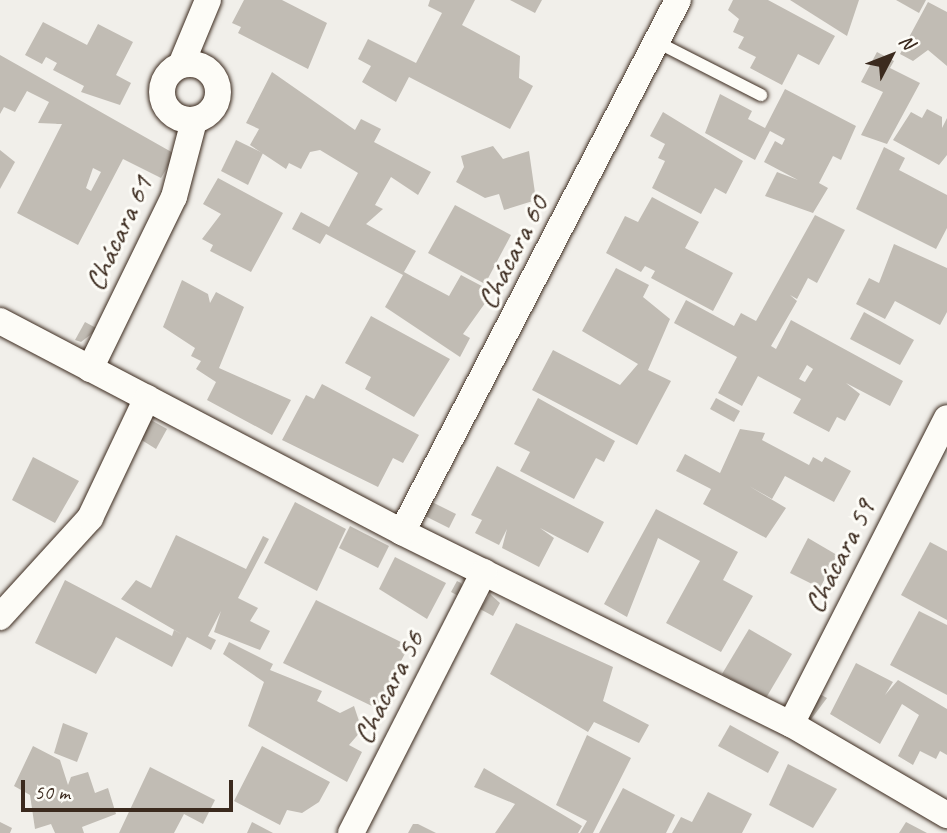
<!DOCTYPE html>
<html>
<head>
<meta charset="utf-8">
<style>
  body { margin:0 }
  #map { position:relative; width:947px; height:833px; overflow:hidden; background:#f1efea; font-family:Caveat,sans-serif }
  div>[style] { position:absolute }
  [style*='--x'] { left:calc(var(--x)*1px); top:calc(var(--y)*1px); width:calc(var(--w)*1px); rotate:calc(var(--a)*1deg) }
  .building>* { inset:0; background:#c1bcb4 }
  .roads { filter:drop-shadow(0 0 2px #3b2a1e) drop-shadow(0 0 2px #3b2a1e) }
  .lane>* { height:12px; margin:-6px; padding:0 6px; transform-origin:6px; border-radius:6px; background:#fdfcf7 }
  .street>* { height:26px; margin:-13px; padding:0 13px; transform-origin:13px; border-radius:13px; background:#fdfcf7 }
  .street>.ring { margin:-13px; padding:0; box-sizing:content-box; background:none; border:26px solid #fdfcf7; border-radius:50% }
  span { translate:-50% -50%; white-space:nowrap; text-align:center; line-height:1.15; -webkit-text-stroke:6px #fdfcf7; paint-order:stroke }
  .street-label { font-size:30px; color:#3b2a1e }
  .north { position:absolute; left:856px; top:21px; width:70px; height:70px; -webkit-text-stroke:5px #fdfcf7; paint-order:stroke; rotate:48deg; font-size:19px; font-weight:700; line-height:28px; text-align:center; color:#3b2a1e }
  .north::after { content:''; display:block; margin:auto; width:24px; height:32px; background:#3b2a1e; clip-path:polygon(50% 0,100% 100%,50% 72%,0 100%) }
  .scale { position:absolute; left:21px; top:780px; width:212px; height:32px; box-sizing:border-box; border:4px solid #3b2a1e; border-top:0; padding-left:9px; font-size:21px; line-height:24px; white-space:nowrap; color:#3b2a1e; -webkit-text-stroke:5px #fdfcf7; paint-order:stroke }
</style>
</head>
<body>
<div id="map">
  <div class="building">
    <i style="clip-path:polygon(244px 0,282px 0,327px 23px,308px 69px,238px 33px,241px 27px,232px 23px)"></i>
    <i style="clip-path:polygon(430px 0,475px 0,462px 25px,520px 56px,519px 78px,533px 86px,510px 129px,409px 77px,396px 102px,362px 82px,371px 66px,358px 59px,368px 39px,416px 63px,442px 13px,428px 6px)"></i>
    <i style="clip-path:polygon(510px 0,542px 0,535px 13px)"></i>
    <i style="clip-path:polygon(733px 0,768px 0,835px 36px,819px 65px,798px 54px,782px 85px,750px 68px,756px 57px,738px 48px,744px 37px,733px 32px,739px 19px,728px 10px)"></i>
    <i style="clip-path:polygon(790px 0,859px 0,847px 36px)"></i>
    <i style="clip-path:polygon(896px 0,926px 0,919px 13px)"></i>
    <i style="clip-path:polygon(928px 2px,947px 12px,947px 66px,928px 50px,913px 61px,900px 54px)"></i>
    <i style="clip-path:polygon(43px 22px,87px 45px,98px 24px,133px 42px,116px 75px,131px 83px,120px 105px,81px 92px,84px 86px,53px 70px,57px 63px,46px 57px,42px 64px,25px 55px)"></i>
    <i style="clip-path:polygon(877px 52px,894px 61px,890px 68px,920px 83px,887px 144px,861px 135px,883px 92px,861px 82px)"></i>
    <i style="clip-path:polygon(evenodd,0 55px,175px 154px,161px 178px,123px 159px,78px 245px,17px 213px,62px 124px,38px 123px,49px 102px,27px 91px,15px 112px,4px 107px,0 114px,0 55px,93px 168px,101px 172px,91px 191px,86px 188px,93px 168px)"></i>
    <i style="clip-path:polygon(272px 72px,355px 130px,361px 119px,381px 129px,374px 142px,431px 172px,418px 195px,391px 177px,375px 205px,383px 209px,366px 224px,416px 251px,404px 272px,413px 277px,449px 296px,461px 275px,493px 292px,463px 334px,470px 338px,460px 357px,385px 307px,403px 275px,326px 234px,320px 244px,292px 229px,301px 212px,329px 227px,358px 173px,320px 150px,310px 152px,301px 169px,289px 163px,286px 169px,250px 145px,259px 129px,246px 123px)"></i>
    <i style="clip-path:polygon(785px 89px,856px 126px,841px 160px,833px 156px,819px 183px,828px 188px,813px 213px,765px 196px,777px 172px,798px 180px,764px 162px,775px 141px,782px 145px,785px 139px,770px 131px,755px 160px,705px 133px,720px 94px,752px 111px,748px 119px,765px 128px)"></i>
    <i style="clip-path:polygon(927px 109px,942px 117px,942px 128px,947px 118px,947px 155px,939px 165px,893px 140px,911px 112px,922px 118px)"></i>
    <i style="clip-path:polygon(663px 112px,743px 161px,726px 194px,715px 188px,701px 214px,652px 188px,665px 161px,658px 158px,665px 144px,650px 136px)"></i>
    <i style="clip-path:polygon(236px 140px,263px 153px,248px 185px,221px 171px)"></i>
    <i style="clip-path:polygon(493px 146px,503px 159px,529px 151px,536px 200px,504px 210px,499px 194px,485px 198px,456px 182px,464px 167px,461px 156px)"></i>
    <i style="clip-path:polygon(884px 147px,905px 158px,899px 170px,947px 195px,947px 228px,936px 249px,856px 209px)"></i>
    <i style="clip-path:polygon(0 150px,15px 162px,0 189px)"></i>
    <i style="clip-path:polygon(218px 178px,283px 213px,251px 272px,210px 251px,213px 245px,202px 239px,221px 214px,203px 204px)"></i>
    <i style="clip-path:polygon(652px 197px,699px 222px,685px 248px,733px 273px,713px 311px,651px 278px,655px 271px,645px 266px,641px 272px,606px 253px,625px 216px,638px 222px)"></i>
    <i style="clip-path:polygon(455px 205px,511px 235px,485px 284px,428px 253px)"></i>
    <i style="clip-path:polygon(evenodd,815px 215px,845px 230px,817px 283px,808px 278px,797px 299px,790px 295px,797px 301px,771px 346px,776px 349px,791px 320px,903px 381px,890px 406px,846px 383px,860px 394px,845px 421px,837px 417px,829px 432px,793px 413px,801px 399px,758px 376px,742px 406px,718px 393px,737px 357px,674px 323px,686px 300px,734px 326px,741px 313px,756px 321px,815px 215px,807px 365px,813px 369px,805px 382px,799px 379px,807px 365px)"></i>
    <i style="clip-path:polygon(894px 244px,947px 268px,947px 312px,940px 325px,895px 301px,885px 319px,856px 304px,869px 278px,879px 283px)"></i>
    <i style="clip-path:polygon(616px 268px,649px 285px,643px 297px,670px 319px,648px 370px,671px 381px,637px 445px,532px 390px,553px 350px,620px 385px,638px 364px,582px 331px)"></i>
    <i style="clip-path:polygon(182px 280px,208px 294px,210px 303px,216px 292px,244px 307px,219px 368px,291px 400px,272px 435px,207px 400px,216px 382px,196px 369px,201px 361px,191px 356px,195px 348px,163px 327px)"></i>
    <i style="clip-path:polygon(864px 312px,914px 340px,900px 365px,850px 339px)"></i>
    <i style="clip-path:polygon(371px 316px,450px 359px,414px 417px,365px 389px,371px 377px,345px 363px)"></i>
    <i style="clip-path:polygon(85px 322px,98px 329px,81px 342px,75px 340px)"></i>
    <i style="clip-path:polygon(322px 384px,419px 435px,403px 463px,393px 458px,378px 487px,282px 440px,306px 395px,314px 399px)"></i>
    <i style="clip-path:polygon(538px 398px,615px 441px,604px 462px,596px 458px,574px 499px,520px 471px,530px 452px,514px 444px)"></i>
    <i style="clip-path:polygon(716px 398px,740px 411px,734px 422px,710px 409px)"></i>
    <i style="clip-path:polygon(151px 420px,167px 429px,156px 449px,140px 439px)"></i>
    <i style="clip-path:polygon(740px 429px,765px 433px,762px 440px,809px 465px,813px 457px,822px 462px,825px 457px,851px 471px,834px 502px,785px 476px,772px 499px,749px 486px,786px 508px,766px 538px,703px 504px,711px 489px,676px 471px,685px 454px,720px 473px)"></i>
    <i style="clip-path:polygon(33px 457px,79px 481px,55px 523px,12px 500px)"></i>
    <i style="clip-path:polygon(497px 466px,604px 522px,588px 553px,540px 528px,554px 538px,539px 567px,502px 548px,507px 529px,499px 545px,475px 533px,482px 520px,471px 515px)"></i>
    <i style="clip-path:polygon(295px 502px,346px 529px,317px 591px,264px 563px)"></i>
    <i style="clip-path:polygon(432px 502px,456px 514px,449px 528px,425px 516px)"></i>
    <i style="clip-path:polygon(656px 509px,738px 552px,723px 580px,753px 596px,721px 652px,666px 623px,700px 561px,658px 538px,627px 617px,604px 604px)"></i>
    <i style="clip-path:polygon(350px 526px,389px 546px,378px 568px,339px 548px)"></i>
    <i style="clip-path:polygon(176px 535px,246px 569px,263px 536px,269px 539px,238px 598px,258px 608px,250px 621px,270px 631px,260px 650px,214px 632px,221px 611px,208px 636px,216px 640px,211px 650px,187px 637px,172px 667px,116px 637px,96px 674px,35px 643px,65px 580px,172px 636px,174px 630px,183px 635px,121px 599px,136px 580px,151px 588px)"></i>
    <i style="clip-path:polygon(808px 538px,837px 555px,820px 588px,790px 573px)"></i>
    <i style="clip-path:polygon(930px 542px,947px 551px,947px 620px,901px 595px)"></i>
    <i style="clip-path:polygon(395px 557px,446px 583px,427px 619px,379px 589px)"></i>
    <i style="clip-path:polygon(457px 581px,461px 583px,468px 601px,451px 592px)"></i>
    <i style="clip-path:polygon(490px 594px,500px 603px,493px 616px,480px 609px)"></i>
    <i style="clip-path:polygon(316px 600px,409px 646px,376px 708px,283px 663px)"></i>
    <i style="clip-path:polygon(919px 611px,947px 625px,947px 695px,890px 665px)"></i>
    <i style="clip-path:polygon(516px 623px,613px 667px,603px 701px,649px 725px,639px 743px,594px 722px,588px 732px,490px 674px)"></i>
    <i style="clip-path:polygon(749px 629px,792px 654px,766px 698px,722px 674px)"></i>
    <i style="clip-path:polygon(229px 642px,273px 664px,270px 670px,322px 691px,317px 701px,340px 713px,354px 706px,362px 730px,349px 745px,362px 752px,347px 782px,248px 726px,264px 682px,223px 654px)"></i>
    <i style="clip-path:polygon(856px 663px,893px 682px,885px 695px,898px 680px,947px 709px,947px 755px,940px 751px,936px 759px,920px 751px,913px 765px,898px 756px,919px 715px,902px 704px,880px 744px,830px 714px)"></i>
    <i style="clip-path:polygon(818px 693px,827px 698px,809px 722px,801px 718px)"></i>
    <i style="clip-path:polygon(63px 723px,88px 733px,77px 762px,54px 753px)"></i>
    <i style="clip-path:polygon(730px 725px,779px 752px,768px 773px,718px 746px)"></i>
    <i style="clip-path:polygon(587px 735px,631px 758px,593px 833px,580px 833px,587px 821px,556px 805px)"></i>
    <i style="clip-path:polygon(33px 746px,60px 760px,68px 785px,71px 777px,88px 772px,95px 793px,108px 788px,116px 814px,82px 827px,84px 833px,55px 833px,51px 824px,35px 829px,30px 795px,14px 786px)"></i>
    <i style="clip-path:polygon(262px 746px,330px 782px,319px 802px,302px 813px,287px 810px,280px 825px,234px 801px)"></i>
    <i style="clip-path:polygon(788px 764px,837px 789px,813px 828px,769px 805px)"></i>
    <i style="clip-path:polygon(150px 767px,215px 800px,203px 824px,184px 814px,174px 833px,119px 833px)"></i>
    <i style="clip-path:polygon(484px 768px,582px 826px,578px 833px,495px 833px,515px 804px,474px 787px)"></i>
    <i style="clip-path:polygon(623px 788px,675px 815px,666px 833px,599px 833px)"></i>
    <i style="clip-path:polygon(708px 792px,752px 814px,742px 833px,672px 833px,681px 817px,692px 822px)"></i>
    <i style="clip-path:polygon(0 822px,12px 828px,10px 833px,0 833px)"></i>
    <i style="clip-path:polygon(252px 822px,273px 833px,247px 833px)"></i>
    <i style="clip-path:polygon(906px 822px,927px 833px,899px 833px)"></i>
    <i style="clip-path:polygon(413px 824px,418px 824px,436px 833px,408px 833px)"></i>
  </div>
  <div class="roads">
    <div class="lane">
      <i style="--x:657;--y:42;--w:117;--a:27"></i>
    </div>
    <div class="street">
      <i class="ring" style="left:162px;top:64px;width:30px;height:30px"></i>
      <i style="--x:181;--y:65;--w:70;--a:-67.4"></i>
      <i style="--x:0;--y:321;--w:454;--a:27.7"></i>
      <i style="--x:402;--y:532;--w:434;--a:26.3"></i>
      <i style="--x:791;--y:724;--w:181;--a:30.3"></i>
      <i style="--x:90;--y:369;--w:191;--a:-64"></i>
      <i style="--x:174;--y:197;--w:79;--a:-75.3"></i>
      <i style="--x:402;--y:532;--w:599;--a:-62.58"></i>
      <i style="--x:0;--y:617;--w:134;--a:-47.7"></i>
      <i style="--x:90;--y:518;--w:133;--a:-64.6"></i>
      <i style="--x:791;--y:724;--w:343;--a:-63"></i>
      <i style="--x:351;--y:833;--w:293;--a:-63"></i>
    </div>
  </div>
  <div class="street-label">
    <span style="left:118px;top:233px;rotate:-65deg">Chácara 61</span>
    <span style="left:512px;top:252px;rotate:-63deg">Chácara 60</span>
    <span style="left:839px;top:556px;rotate:-63deg">Chácara 59</span>
    <span style="left:388px;top:687px;rotate:-63deg">Chácara 56</span>
  </div>
  <div class="north">N</div>
  <div class="scale">50 m</div>
</div>
</body>
</html>
